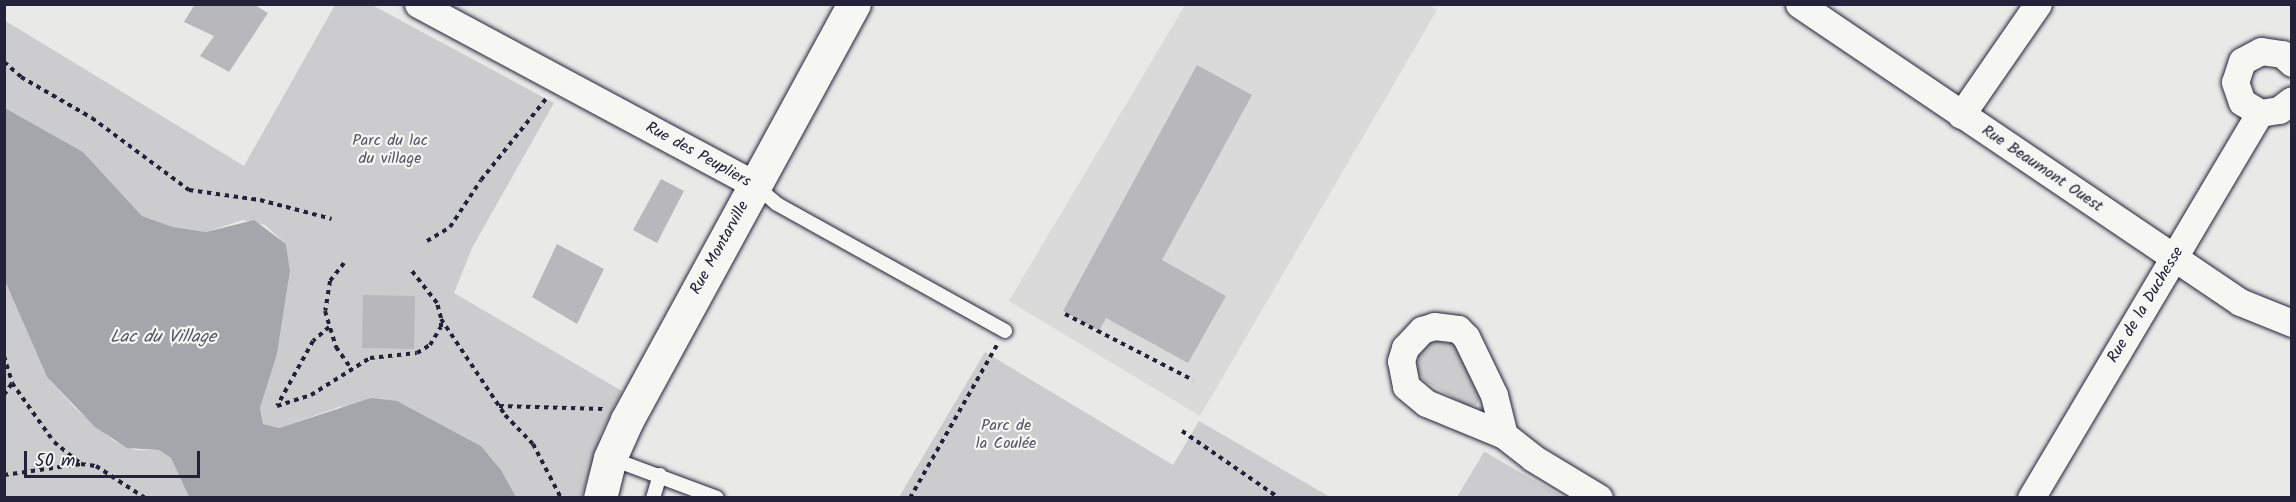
<!DOCTYPE html>
<html>
<head>
<meta charset="utf-8">
<style>
  body { margin:0 }
  #map { position:relative; width:2296px; height:502px; overflow:hidden; background:#e9e9e7; font-family:Kalam,sans-serif }
  div>[style] { position:absolute }
  [style*='--x'] { left:calc(var(--x)*1px); top:calc(var(--y)*1px); width:calc(var(--w)*1px); rotate:calc(var(--a)*1deg) }
  .built>* { inset:0; background:#dadada }
  .green>* { inset:0; background:#ccccce }
  .water>* { inset:0; background:#a5a5ac }
  .building>* { inset:0; background:#b8b8bc }
  .path>* { height:4px; margin-top:-2px; transform-origin:0; background:repeating-linear-gradient(90deg,#22223b 0 4.5px,transparent 0 9px) }
  .roads { filter:drop-shadow(0 0 2px #22223b) drop-shadow(0 0 2px #22223b) }
  .lane>* { height:14px; margin:-7px; padding:0 7px; transform-origin:7px; border-radius:7px; background:#f6f6f2 }
  .street>* { height:27px; margin:-13.5px; padding:0 13.5px; transform-origin:13.5px; border-radius:13.5px; background:#f6f6f2 }
  .secondary>* { height:33px; margin:-16.5px; padding:0 16.5px; transform-origin:16.5px; border-radius:16.5px; background:#f6f6f2 }
  span { translate:-50% -50%; white-space:nowrap; text-align:center; line-height:1.15; -webkit-text-stroke:4.5px #f6f6f2; paint-order:stroke }
  .park-label { font-size:16px; color:#555567 }
  .street-label { font-size:16px; color:#22223b }
  .water-label { font-size:18px; color:#565668; font-style:italic }
  .frame { position:absolute; inset:0; border:6px solid #22223b; pointer-events:none }
  .scale { position:absolute; left:24px; top:451px; width:176px; height:27px; box-sizing:border-box; border:3px solid #22223b; border-top:0; padding-left:8px; font-size:18px; line-height:21px; white-space:nowrap; color:#22223b; -webkit-text-stroke:4px #f6f6f2; paint-order:stroke }
</style>
</head>
<body>
<div id="map">
  <div class="built">
    <i style="clip-path:polygon(1428px 4px,1437px 10px,1200px 416px,1009px 301px,1185px 5px)"></i>
  </div>
  <div class="green">
    <i style="clip-path:polygon(335px 5px,372px 5px,554px 103px,472px 248px,454px 293px,622px 391px,601px 433px,581px 497px,516px 497px,501px 470px,481px 446px,397px 401px,339px 407px,279px 428px,263px 424px,260px 408px,277px 354px,290px 271px,286px 244px,265px 225px,243px 220px,206px 232px,173px 227px,142px 216px,83px 152px,5px 108px,4px 20px,244px 166px)"></i>
    <i style="clip-path:polygon(4px 279px,47px 377px,76px 409px,114px 441px,135px 450px,159px 450px,171px 458px,189px 497px,5px 497px)"></i>
    <i style="clip-path:polygon(1439px 339px,1455px 344px,1481px 396px,1476px 405px,1467px 406px,1425px 381px,1417px 372px,1419px 350px,1427px 341px)"></i>
    <i style="clip-path:polygon(985px 352px,1173px 465px,1199px 421px,1330px 497px,899px 497px)"></i>
    <i style="clip-path:polygon(1484px 452px,1485px 452px,1563px 497px,1457px 497px)"></i>
  </div>
  <div class="water">
    <i style="clip-path:polygon(5px 108px,83px 152px,142px 216px,173px 227px,206px 232px,254px 220px,286px 244px,290px 271px,277px 354px,260px 408px,263px 424px,279px 428px,371px 398px,397px 401px,481px 446px,501px 470px,516px 497px,189px 497px,171px 458px,159px 450px,127px 448px,95px 427px,47px 377px,5px 281px)"></i>
  </div>
  <div class="building">
    <i style="clip-path:polygon(195px 4px,253px 4px,268px 13px,229px 72px,200px 56px,214px 36px,184px 22px)"></i>
    <i style="clip-path:polygon(1197px 65px,1252px 95px,1162px 260px,1226px 296px,1188px 363px,1106px 318px,1099px 331px,1063px 311px)"></i>
    <i style="clip-path:polygon(661px 179px,684px 191px,657px 243px,633px 230px)"></i>
    <i style="clip-path:polygon(557px 244px,604px 269px,577px 324px,532px 297px)"></i>
    <i style="clip-path:polygon(363px 295px,415px 296px,414px 349px,362px 348px)"></i>
  </div>
  <div class="path">
    <i style="--x:4;--y:62;--w:23;--a:41"></i>
    <i style="--x:21;--y:77;--w:82;--a:30"></i>
    <i style="--x:92;--y:118;--w:121;--a:36.6"></i>
    <i style="--x:189;--y:190;--w:72;--a:8"></i>
    <i style="--x:260;--y:200;--w:74;--a:14.8"></i>
    <i style="--x:427;--y:241;--w:27;--a:-31"></i>
    <i style="--x:450;--y:227;--w:56;--a:-56.6"></i>
    <i style="--x:481;--y:180;--w:104;--a:-51.3"></i>
    <i style="--x:344;--y:263;--w:23;--a:128"></i>
    <i style="--x:330;--y:281;--w:30;--a:99"></i>
    <i style="--x:325;--y:311;--w:38;--a:73"></i>
    <i style="--x:336;--y:347;--w:28;--a:55"></i>
    <i style="--x:1065;--y:314;--w:144;--a:27.3"></i>
    <i style="--x:441;--y:319;--w:115;--a:56.3"></i>
    <i style="--x:505;--y:415;--w:40;--a:46"></i>
    <i style="--x:533;--y:444;--w:61;--a:62.6"></i>
    <i style="--x:329;--y:327;--w:21;--a:139"></i>
    <i style="--x:313;--y:341;--w:74;--a:119"></i>
    <i style="--x:277;--y:406;--w:36;--a:-18"></i>
    <i style="--x:311;--y:395;--w:70;--a:-32.1"></i>
    <i style="--x:370;--y:358;--w:47;--a:-6.1"></i>
    <i style="--x:417;--y:353;--w:15;--a:-32"></i>
    <i style="--x:430;--y:345;--w:21;--a:-59"></i>
    <i style="--x:441;--y:327;--w:9;--a:-90"></i>
    <i style="--x:441;--y:318;--w:16;--a:-105"></i>
    <i style="--x:437;--y:303;--w:41;--a:-128"></i>
    <i style="--x:4;--y:356;--w:28;--a:73"></i>
    <i style="--x:12;--y:383;--w:72;--a:54.6"></i>
    <i style="--x:54;--y:442;--w:35;--a:39"></i>
    <i style="--x:4;--y:395;--w:14;--a:-56"></i>
    <i style="--x:499;--y:406;--w:104;--a:1.7"></i>
    <i style="--x:1182;--y:431;--w:118;--a:34.6"></i>
    <i style="--x:4;--y:475;--w:78;--a:-8.1"></i>
    <i style="--x:81;--y:464;--w:15;--a:8"></i>
    <i style="--x:96;--y:466;--w:59;--a:33.1"></i>
    <i style="--x:910;--y:498;--w:176;--a:-60.4"></i>
  </div>
  <div class="roads">
    <div class="lane">
      <i style="--x:755;--y:185;--w:29;--a:41"></i>
      <i style="--x:777;--y:204;--w:261;--a:29.1"></i>
      <i style="--x:610;--y:458;--w:114;--a:20.5"></i>
      <i style="--x:653;--y:498;--w:24;--a:-73"></i>
    </div>
    <div class="street">
      <i style="--x:418;--y:4;--w:383;--a:28.2"></i>
      <i style="--x:1799;--y:4;--w:532;--a:34.05"></i>
      <i style="--x:2240;--y:302;--w:56;--a:22"></i>
      <i style="--x:2292;--y:63;--w:13;--a:-138"></i>
      <i style="--x:2282;--y:54;--w:21;--a:-172"></i>
      <i style="--x:2261;--y:51;--w:21;--a:152"></i>
      <i style="--x:2242;--y:61;--w:22;--a:108"></i>
      <i style="--x:2235;--y:82;--w:21;--a:71"></i>
      <i style="--x:2242;--y:102;--w:21;--a:31"></i>
      <i style="--x:2260;--y:113;--w:19;--a:-9"></i>
      <i style="--x:2279;--y:110;--w:16;--a:-38"></i>
      <i style="--x:1961;--y:115;--w:135;--a:-55.3"></i>
      <i style="--x:1434;--y:326;--w:24;--a:7"></i>
      <i style="--x:1458;--y:329;--w:11;--a:45"></i>
      <i style="--x:1466;--y:337;--w:64;--a:64.2"></i>
      <i style="--x:1494;--y:395;--w:41;--a:76"></i>
      <i style="--x:1504;--y:435;--w:84;--a:-157.7"></i>
      <i style="--x:1426;--y:403;--w:26;--a:-140"></i>
      <i style="--x:1406;--y:386;--w:25;--a:-101"></i>
      <i style="--x:1401;--y:361;--w:14;--a:-73"></i>
      <i style="--x:1405;--y:348;--w:25;--a:-47"></i>
      <i style="--x:1422;--y:330;--w:13;--a:-18"></i>
      <i style="--x:1504;--y:435;--w:37;--a:38"></i>
      <i style="--x:1533;--y:458;--w:77;--a:31.2"></i>
      <i style="--x:2031;--y:498;--w:448;--a:-59.3"></i>
    </div>
    <div class="secondary">
      <i style="--x:600;--y:498;--w:41;--a:-76"></i>
      <i style="--x:610;--y:458;--w:42;--a:-65.9"></i>
      <i style="--x:627;--y:420;--w:474;--a:-61.4"></i>
    </div>
  </div>
  <div class="park-label">
    <span style="left:390px;top:150px">Parc du lac<br>du village</span>
    <span style="left:1006px;top:435px">Parc de<br>la Coulée</span>
  </div>
  <div class="street-label">
    <span style="left:698px;top:155px;rotate:29deg">Rue des Peupliers</span>
    <span style="left:2042px;top:169px;rotate:34deg">Rue Beaumont Ouest</span>
    <span style="left:720px;top:248px;rotate:-61deg">Rue Montarville</span>
    <span style="left:2146px;top:305px;rotate:-59deg">Rue de la Duchesse</span>
  </div>
  <div class="water-label">
    <span style="left:163px;top:338px">Lac du Village</span>
  </div>
  <div class="frame"></div>
  <div class="scale">50 m</div>
</div>
</body>
</html>
